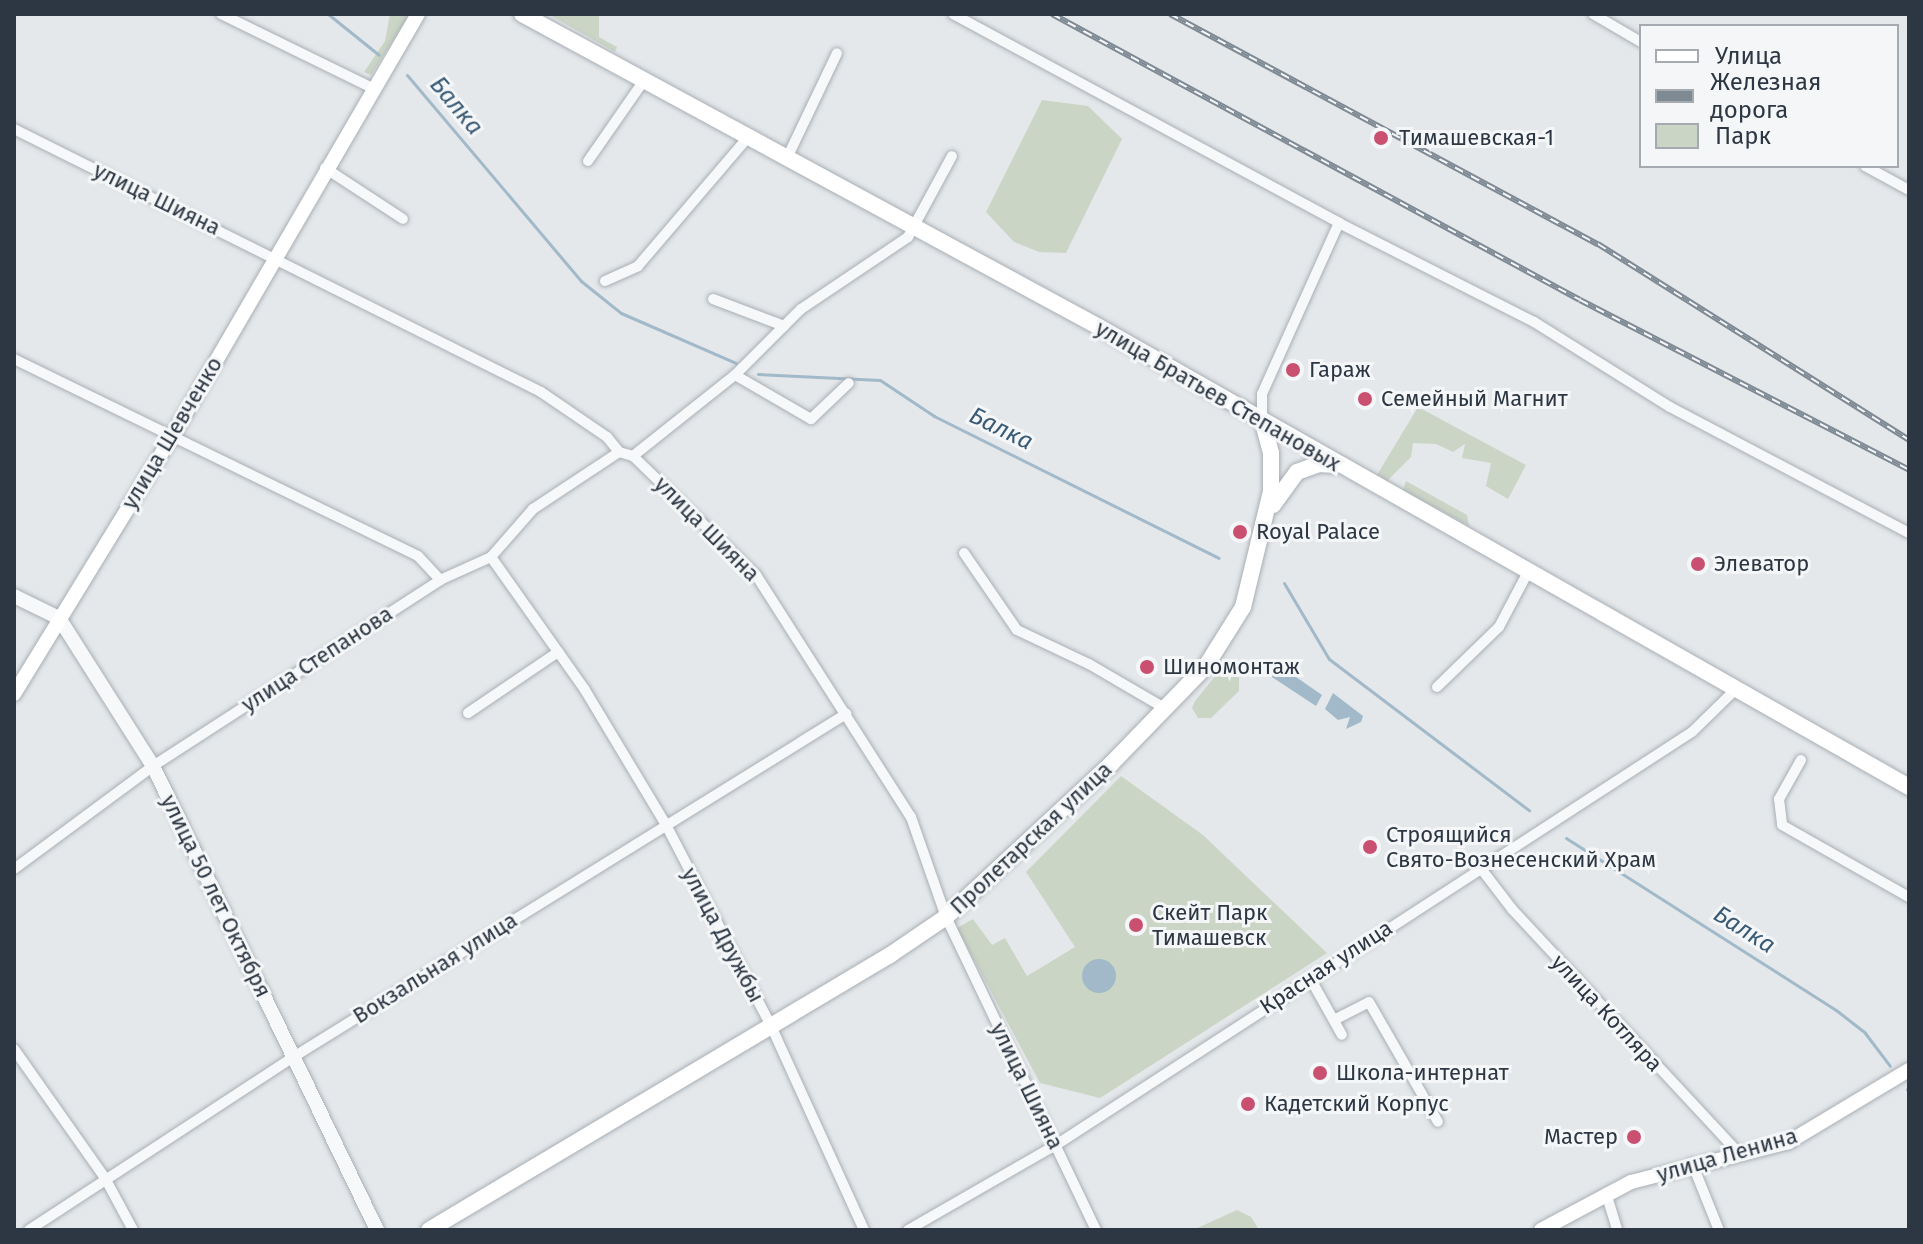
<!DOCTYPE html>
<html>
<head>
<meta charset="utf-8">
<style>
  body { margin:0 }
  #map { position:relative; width:1923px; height:1244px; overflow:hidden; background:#e4e8eb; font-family:"Fira Sans",sans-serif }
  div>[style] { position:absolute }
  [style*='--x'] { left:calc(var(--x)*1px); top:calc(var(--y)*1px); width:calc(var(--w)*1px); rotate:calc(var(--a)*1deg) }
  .green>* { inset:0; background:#cbd5c6 }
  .water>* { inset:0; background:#a1b9c9 }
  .round { border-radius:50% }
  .stream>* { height:3px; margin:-1.5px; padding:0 1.5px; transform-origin:1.5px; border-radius:1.5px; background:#a1b9c9 }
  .roads { filter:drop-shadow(0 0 2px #a9afb5) drop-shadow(0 0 2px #a9afb5) }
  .minor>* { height:10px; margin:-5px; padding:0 5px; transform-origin:5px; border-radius:5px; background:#f7f8fa }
  .tertiary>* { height:14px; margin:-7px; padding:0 7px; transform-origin:7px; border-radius:7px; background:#f7f8fa }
  .secondary>* { height:14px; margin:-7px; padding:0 7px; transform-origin:7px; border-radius:7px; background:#fff }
  .primary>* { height:16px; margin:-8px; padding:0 8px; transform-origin:8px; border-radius:8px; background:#fff }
  .rail>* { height:6px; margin-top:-3px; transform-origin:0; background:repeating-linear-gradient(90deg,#f4f6f8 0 9px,#7e8994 0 18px); box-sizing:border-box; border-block:2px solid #7e8994 }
  .dots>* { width:22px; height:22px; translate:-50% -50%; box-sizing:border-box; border:4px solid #f4f6f8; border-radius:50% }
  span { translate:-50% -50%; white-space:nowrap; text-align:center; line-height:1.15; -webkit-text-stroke:6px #f4f6f8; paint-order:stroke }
  .poi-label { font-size:22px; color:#2c3743 }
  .left { translate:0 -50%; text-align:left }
  .right { translate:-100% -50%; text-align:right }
  .street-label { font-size:22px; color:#2c3743 }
  .water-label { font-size:24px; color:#385a75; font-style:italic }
  .frame { position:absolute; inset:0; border:16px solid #2c3743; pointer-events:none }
  .legend { position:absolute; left:1639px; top:24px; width:260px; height:144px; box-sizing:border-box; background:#f4f6f8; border:2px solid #a4aab0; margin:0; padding:10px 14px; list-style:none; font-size:24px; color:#2c3743 }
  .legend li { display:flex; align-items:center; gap:16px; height:40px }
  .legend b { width:40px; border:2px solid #a4aab0 }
</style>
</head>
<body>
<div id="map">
  <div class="green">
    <i style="clip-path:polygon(390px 14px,410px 14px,371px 75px,364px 72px,385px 41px)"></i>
    <i style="clip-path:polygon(548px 14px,599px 16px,599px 37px,617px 47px,615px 52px)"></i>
    <i style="clip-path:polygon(1042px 100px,1088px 106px,1122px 139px,1066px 253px,1039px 252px,1014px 242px,986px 212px)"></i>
    <i style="clip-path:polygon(1418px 407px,1526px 465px,1508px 499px,1486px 486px,1491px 463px,1462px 458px,1465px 444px,1453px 452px,1436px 444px,1413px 443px,1411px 457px,1387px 481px,1377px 475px)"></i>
    <i style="clip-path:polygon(1406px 481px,1467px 515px,1469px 526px,1403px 490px)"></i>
    <i style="clip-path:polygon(1239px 661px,1239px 691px,1211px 718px,1198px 718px,1192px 708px,1195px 701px,1225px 664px)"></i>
    <i style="clip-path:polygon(1121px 776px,1203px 835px,1327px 953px,1100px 1098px,1040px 1083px,957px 928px,973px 919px,992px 945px,1005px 938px,1027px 976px,1075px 947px,1026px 872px)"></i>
    <i style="clip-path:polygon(1237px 1210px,1251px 1217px,1259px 1230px,1193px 1230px)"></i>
  </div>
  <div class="water">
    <i style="clip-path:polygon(1276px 663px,1322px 695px,1316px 706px,1269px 675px)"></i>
    <i style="clip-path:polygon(1333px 693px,1363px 716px,1361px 722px,1346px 729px,1350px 717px,1338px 720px,1325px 709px)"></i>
    <i class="round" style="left:1082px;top:959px;width:34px;height:34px"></i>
  </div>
  <div class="stream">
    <i style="--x:328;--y:14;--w:65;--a:38.8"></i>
    <i style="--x:407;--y:75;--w:270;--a:49.8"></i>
    <i style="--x:581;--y:281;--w:51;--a:38.7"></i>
    <i style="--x:621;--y:313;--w:125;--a:23.5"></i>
    <i style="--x:758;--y:374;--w:122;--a:2.8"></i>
    <i style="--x:880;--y:380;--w:65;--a:33.7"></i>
    <i style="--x:934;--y:416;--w:318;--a:26.5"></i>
    <i style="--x:1284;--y:583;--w:88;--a:59.4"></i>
    <i style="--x:1329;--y:659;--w:251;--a:37.1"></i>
    <i style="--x:1566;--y:838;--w:320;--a:32.5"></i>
    <i style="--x:1836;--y:1010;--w:37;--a:38"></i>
    <i style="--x:1865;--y:1033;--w:41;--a:52.9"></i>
    <i style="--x:1907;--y:1089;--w:4;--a:63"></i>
  </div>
  <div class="roads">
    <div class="minor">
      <i style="--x:221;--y:14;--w:168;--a:26.1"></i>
      <i style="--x:953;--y:14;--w:439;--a:28.4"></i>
      <i style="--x:1339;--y:223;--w:219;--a:26.9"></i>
      <i style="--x:1534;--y:322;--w:160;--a:32"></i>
      <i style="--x:1670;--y:407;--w:270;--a:27.8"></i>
      <i style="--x:1593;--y:14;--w:56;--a:30.3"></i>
      <i style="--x:14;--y:129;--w:589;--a:26.52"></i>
      <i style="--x:541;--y:392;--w:80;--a:34.3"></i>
      <i style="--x:607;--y:437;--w:19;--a:51"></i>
      <i style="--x:619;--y:452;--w:15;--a:16"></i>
      <i style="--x:633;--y:456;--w:171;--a:44.1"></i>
      <i style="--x:756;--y:575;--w:287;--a:57.4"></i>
      <i style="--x:911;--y:817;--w:106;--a:70.7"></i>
      <i style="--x:946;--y:917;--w:347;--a:64.4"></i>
      <i style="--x:787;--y:158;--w:116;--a:-64.5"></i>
      <i style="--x:588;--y:161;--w:96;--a:-55.2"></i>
      <i style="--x:1865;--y:166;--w:50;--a:28.6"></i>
      <i style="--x:325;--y:168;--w:93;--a:33.2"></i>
      <i style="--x:605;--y:281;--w:36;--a:-24"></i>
      <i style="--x:638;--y:266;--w:170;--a:-49.5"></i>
      <i style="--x:713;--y:299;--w:76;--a:20.8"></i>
      <i style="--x:14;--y:359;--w:449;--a:26"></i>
      <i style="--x:418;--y:556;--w:33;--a:47"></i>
      <i style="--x:735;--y:375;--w:88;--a:30.1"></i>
      <i style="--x:811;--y:419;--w:52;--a:-43.5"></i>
      <i style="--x:1262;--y:420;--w:26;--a:-90"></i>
      <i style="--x:1262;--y:394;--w:188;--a:-65.8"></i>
      <i style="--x:633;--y:456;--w:130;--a:-38.5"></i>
      <i style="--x:735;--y:375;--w:93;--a:-45"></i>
      <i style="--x:801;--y:309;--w:129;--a:-33.9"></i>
      <i style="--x:908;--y:237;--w:92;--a:-61.5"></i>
      <i style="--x:964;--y:553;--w:93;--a:55.5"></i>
      <i style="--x:1017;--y:630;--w:80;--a:25.3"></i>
      <i style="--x:1089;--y:664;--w:89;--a:30.3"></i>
      <i style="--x:491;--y:557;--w:163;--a:54.7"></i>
      <i style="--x:585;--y:690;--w:155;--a:59"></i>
      <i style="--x:665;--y:823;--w:231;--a:62.4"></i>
      <i style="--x:772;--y:1028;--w:222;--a:65.5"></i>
      <i style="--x:1437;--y:687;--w:86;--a:-44.1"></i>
      <i style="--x:1499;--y:627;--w:60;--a:-62.2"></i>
      <i style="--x:468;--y:713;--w:109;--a:-34.1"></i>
      <i style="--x:1801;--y:760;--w:45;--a:119.4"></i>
      <i style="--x:1779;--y:799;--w:26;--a:83"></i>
      <i style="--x:1782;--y:825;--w:146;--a:29.6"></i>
      <i style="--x:1479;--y:866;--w:54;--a:52.5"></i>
      <i style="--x:1512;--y:909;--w:335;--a:47.1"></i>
      <i style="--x:14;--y:869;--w:173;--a:-36.5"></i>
      <i style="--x:153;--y:766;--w:342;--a:-32.9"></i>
      <i style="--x:440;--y:580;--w:56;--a:-24.3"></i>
      <i style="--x:491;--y:557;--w:64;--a:-48.8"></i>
      <i style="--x:533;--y:509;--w:103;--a:-33.5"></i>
      <i style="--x:1310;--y:978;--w:65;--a:60.7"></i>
      <i style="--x:1334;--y:1020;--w:39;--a:-27"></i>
      <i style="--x:1369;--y:1002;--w:138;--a:60.1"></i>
      <i style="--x:14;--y:1049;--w:158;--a:54.8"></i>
      <i style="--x:105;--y:1178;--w:59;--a:61.7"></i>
      <i style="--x:1692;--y:1163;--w:72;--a:68.1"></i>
      <i style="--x:1606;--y:1193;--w:39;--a:73"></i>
      <i style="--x:29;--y:1230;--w:318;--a:-33.2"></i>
      <i style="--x:295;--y:1056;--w:649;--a:-31.83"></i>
      <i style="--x:908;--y:1230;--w:171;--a:-29.9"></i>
      <i style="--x:1056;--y:1145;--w:758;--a:-33"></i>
      <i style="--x:1692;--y:732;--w:59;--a:-44.3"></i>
    </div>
    <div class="tertiary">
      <i style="--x:14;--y:596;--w:50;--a:26.1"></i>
      <i style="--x:59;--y:618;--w:175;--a:57.6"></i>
      <i style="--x:153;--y:766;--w:515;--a:64.23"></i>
    </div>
    <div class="secondary">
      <i style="--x:14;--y:694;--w:304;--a:-58.5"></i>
      <i style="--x:173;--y:435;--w:487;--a:-59.8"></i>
      <i style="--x:1541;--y:1230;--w:102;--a:-28.1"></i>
      <i style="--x:1631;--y:1182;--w:163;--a:-14.2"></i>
      <i style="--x:1789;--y:1142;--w:140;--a:-31"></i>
    </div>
    <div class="primary">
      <i style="--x:522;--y:14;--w:656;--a:28.48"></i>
      <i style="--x:1099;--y:327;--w:932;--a:29.59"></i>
      <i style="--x:1273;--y:505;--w:41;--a:-54"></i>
      <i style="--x:1297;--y:472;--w:23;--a:-20"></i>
      <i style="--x:1319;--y:464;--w:16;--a:4"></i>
      <i style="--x:429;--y:1230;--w:537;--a:-30.82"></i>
      <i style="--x:890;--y:955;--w:68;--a:-34.2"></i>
      <i style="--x:946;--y:917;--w:225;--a:-42.8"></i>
      <i style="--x:1111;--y:764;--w:136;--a:-45.9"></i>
      <i style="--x:1206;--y:666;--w:70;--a:-57.9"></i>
      <i style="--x:1243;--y:607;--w:119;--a:-76.4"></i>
      <i style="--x:1271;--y:491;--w:38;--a:-90"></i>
      <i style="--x:1271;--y:453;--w:34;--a:-105"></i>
    </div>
  </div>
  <div class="rail">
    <i style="--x:1052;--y:14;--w:600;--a:28.44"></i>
    <i style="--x:1580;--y:300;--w:370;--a:27.3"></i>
    <i style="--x:1170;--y:14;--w:486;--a:28.3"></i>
    <i style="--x:1598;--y:244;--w:368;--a:32.2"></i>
  </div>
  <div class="dots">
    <i style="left:1381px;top:138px;background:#c95070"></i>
    <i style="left:1293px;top:370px;background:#c95070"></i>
    <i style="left:1365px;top:399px;background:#c95070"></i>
    <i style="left:1240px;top:532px;background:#c95070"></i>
    <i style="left:1698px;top:564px;background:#c95070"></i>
    <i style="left:1147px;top:667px;background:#c95070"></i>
    <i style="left:1370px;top:847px;background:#c95070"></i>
    <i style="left:1136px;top:925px;background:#c95070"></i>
    <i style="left:1320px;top:1073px;background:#c95070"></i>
    <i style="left:1248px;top:1104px;background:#c95070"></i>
    <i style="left:1634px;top:1137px;background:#c95070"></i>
  </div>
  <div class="poi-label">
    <span class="left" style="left:1399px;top:138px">Тимашевская-1</span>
    <span class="left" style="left:1309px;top:370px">Гараж</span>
    <span class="left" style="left:1381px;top:399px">Семейный Магнит</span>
    <span class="left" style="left:1256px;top:532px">Royal Palace</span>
    <span class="left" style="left:1714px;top:564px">Элеватор</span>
    <span class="left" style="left:1163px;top:667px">Шиномонтаж</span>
    <span class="left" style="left:1386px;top:847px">Строящийся<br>Свято-Вознесенский Храм</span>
    <span class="left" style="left:1152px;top:925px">Скейт Парк<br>Тимашевск</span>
    <span class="left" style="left:1336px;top:1073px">Школа-интернат</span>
    <span class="left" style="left:1264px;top:1104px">Кадетский Корпус</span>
    <span class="right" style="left:1618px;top:1137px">Мастер</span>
  </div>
  <div class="street-label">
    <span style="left:157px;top:199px;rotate:26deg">улица Шияна</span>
    <span style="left:1218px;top:396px;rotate:30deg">улица Братьев Степановых</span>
    <span style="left:172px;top:433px;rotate:-59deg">улица Шевченко</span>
    <span style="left:707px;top:529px;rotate:45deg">улица Шияна</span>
    <span style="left:317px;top:659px;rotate:-33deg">улица Степанова</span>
    <span style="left:1031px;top:838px;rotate:-43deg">Пролетарская улица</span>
    <span style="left:216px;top:896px;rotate:64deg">улица 50 лет Октября</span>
    <span style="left:723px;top:935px;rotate:62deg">улица Дружбы</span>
    <span style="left:1326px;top:967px;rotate:-33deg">Красная улица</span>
    <span style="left:435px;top:968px;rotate:-32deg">Вокзальная улица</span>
    <span style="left:1607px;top:1013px;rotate:47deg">улица Котляра</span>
    <span style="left:1027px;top:1086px;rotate:64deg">улица Шияна</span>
    <span style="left:1727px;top:1155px;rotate:-16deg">улица Ленина</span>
  </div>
  <div class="water-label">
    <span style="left:456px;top:106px;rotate:50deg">Балка</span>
    <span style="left:1001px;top:429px;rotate:26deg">Балка</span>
    <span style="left:1744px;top:930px;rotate:32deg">Балка</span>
  </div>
  <div class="frame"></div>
  <ul class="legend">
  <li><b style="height:10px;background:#fff"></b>Улица</li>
  <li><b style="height:10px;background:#7e8994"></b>Железная дорога</li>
  <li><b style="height:22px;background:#cbd5c6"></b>Парк</li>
  </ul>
</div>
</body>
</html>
